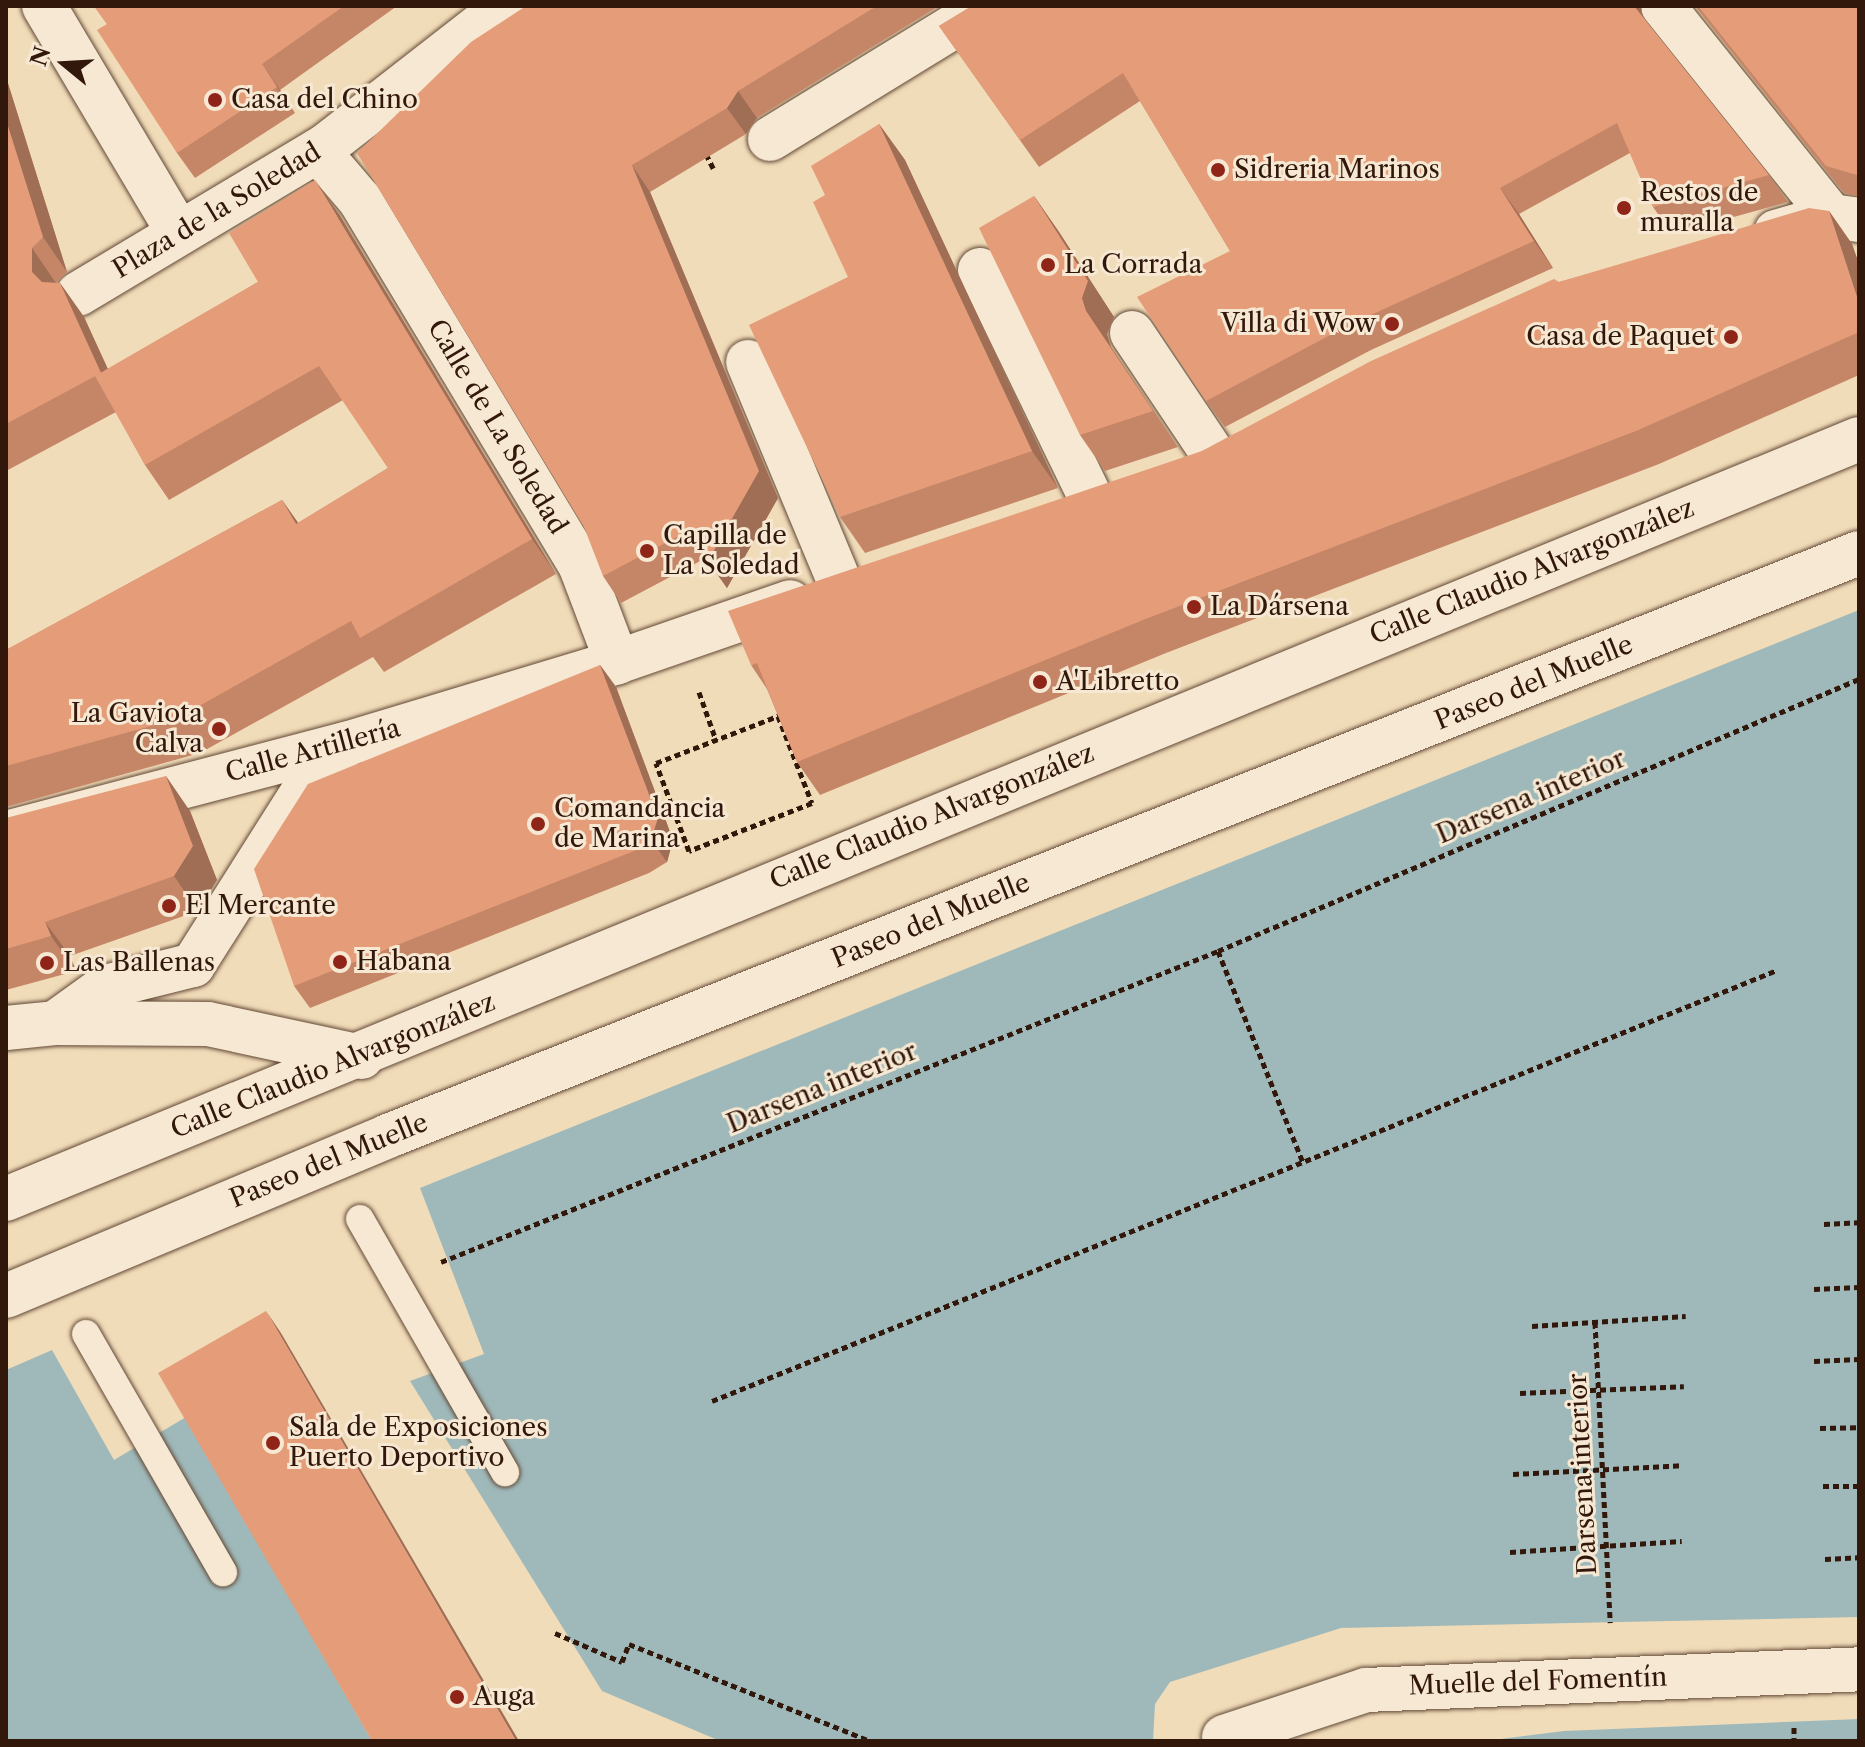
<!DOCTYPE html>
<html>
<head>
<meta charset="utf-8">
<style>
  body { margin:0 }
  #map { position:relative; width:1865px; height:1747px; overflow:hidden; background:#f1dcb9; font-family:"Libre Caslon Text",serif }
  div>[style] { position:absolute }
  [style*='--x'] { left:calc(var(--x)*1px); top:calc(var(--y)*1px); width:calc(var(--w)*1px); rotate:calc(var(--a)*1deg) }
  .water>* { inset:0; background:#9fb9ba }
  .path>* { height:5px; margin-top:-2.5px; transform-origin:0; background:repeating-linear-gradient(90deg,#32170b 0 6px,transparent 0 10px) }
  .roads { filter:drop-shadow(0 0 2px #624836) drop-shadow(0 0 2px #624836) }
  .lane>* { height:28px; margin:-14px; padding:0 14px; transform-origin:14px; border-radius:14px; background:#f6e8d2 }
  .street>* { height:44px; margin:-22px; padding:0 22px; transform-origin:22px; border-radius:22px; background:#f6e8d2 }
  .wall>* { inset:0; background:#c58668 }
  .shaded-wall>* { inset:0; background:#a06d55 }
  .building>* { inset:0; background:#e59c79 }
  .dots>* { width:22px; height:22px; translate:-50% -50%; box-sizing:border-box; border:4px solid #f6e8d2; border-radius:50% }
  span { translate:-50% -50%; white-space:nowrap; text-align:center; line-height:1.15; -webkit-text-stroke:6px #f6e8d2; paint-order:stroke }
  .poi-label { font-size:26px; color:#32170b }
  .left { translate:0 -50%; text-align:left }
  .right { translate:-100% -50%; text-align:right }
  .street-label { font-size:26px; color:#32170b }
  .frame { position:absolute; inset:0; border:8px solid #32170b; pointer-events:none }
  .north { position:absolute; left:24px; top:24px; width:80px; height:80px; -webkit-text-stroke:6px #f6e8d2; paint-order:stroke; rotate:288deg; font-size:22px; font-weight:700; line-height:32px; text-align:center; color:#32170b }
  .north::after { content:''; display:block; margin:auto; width:28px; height:36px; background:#32170b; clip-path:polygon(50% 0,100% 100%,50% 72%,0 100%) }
</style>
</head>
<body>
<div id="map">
  <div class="water">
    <i style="clip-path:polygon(1859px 610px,1859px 1617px,1341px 1628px,1170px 1682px,1155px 1704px,1153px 1741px,720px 1741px,602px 1691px,410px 1381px,484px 1354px,420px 1188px)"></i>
    <i style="clip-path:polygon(52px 1350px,114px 1460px,186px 1417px,372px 1741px,6px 1741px,6px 1370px)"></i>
    <i style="clip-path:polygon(1859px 1719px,1859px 1741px,1485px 1741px,1564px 1731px)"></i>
  </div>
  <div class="path">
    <i style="--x:706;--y:154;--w:16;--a:63"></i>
    <i style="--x:699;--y:692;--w:51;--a:70.5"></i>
    <i style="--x:778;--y:716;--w:93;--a:68.7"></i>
    <i style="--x:812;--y:803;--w:132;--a:158.7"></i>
    <i style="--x:689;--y:851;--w:94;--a:-110.6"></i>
    <i style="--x:656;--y:763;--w:131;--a:-21.1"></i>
    <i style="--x:1218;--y:951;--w:227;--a:68.1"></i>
    <i style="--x:1824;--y:1224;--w:35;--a:-3"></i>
    <i style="--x:441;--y:1262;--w:837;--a:-21.81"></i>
    <i style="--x:1218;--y:951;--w:696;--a:-22.99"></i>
    <i style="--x:1814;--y:1289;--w:45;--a:-2.5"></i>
    <i style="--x:1595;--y:1322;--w:301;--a:87.1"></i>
    <i style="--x:1532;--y:1326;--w:154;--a:-3.7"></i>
    <i style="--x:1814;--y:1361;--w:45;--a:-2.5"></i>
    <i style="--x:1520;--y:1393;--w:164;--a:-2.4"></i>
    <i style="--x:712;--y:1401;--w:1149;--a:-22.03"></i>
    <i style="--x:1820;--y:1428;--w:39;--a:-1"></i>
    <i style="--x:1513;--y:1474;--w:169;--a:-3"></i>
    <i style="--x:1823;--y:1486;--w:36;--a:0"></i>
    <i style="--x:1510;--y:1552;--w:172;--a:-3.7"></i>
    <i style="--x:1825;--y:1559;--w:34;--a:-3"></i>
    <i style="--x:555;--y:1633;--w:73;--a:23.4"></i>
    <i style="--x:622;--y:1662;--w:19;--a:-69"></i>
    <i style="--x:629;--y:1644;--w:260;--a:21.9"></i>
    <i style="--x:1794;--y:1727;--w:14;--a:90"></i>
  </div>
  <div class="roads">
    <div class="lane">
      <i style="--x:360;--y:1219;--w:292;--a:60.2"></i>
      <i style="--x:86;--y:1334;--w:275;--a:60.1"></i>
    </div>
    <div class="street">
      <i style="--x:44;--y:6;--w:264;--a:59.3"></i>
      <i style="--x:1663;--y:6;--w:269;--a:51.3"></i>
      <i style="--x:770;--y:139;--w:255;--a:-31.5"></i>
      <i style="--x:318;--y:151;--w:65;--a:49.4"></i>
      <i style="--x:360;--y:200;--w:428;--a:58.9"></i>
      <i style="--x:581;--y:567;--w:102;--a:69.2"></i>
      <i style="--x:1776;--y:232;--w:57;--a:-16.2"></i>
      <i style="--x:1831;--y:216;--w:28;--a:8"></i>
      <i style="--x:980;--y:270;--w:257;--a:64.1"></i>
      <i style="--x:78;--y:294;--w:287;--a:-30.9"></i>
      <i style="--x:324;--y:147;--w:229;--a:-37.9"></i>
      <i style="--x:1132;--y:333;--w:153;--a:56.2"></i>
      <i style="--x:748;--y:362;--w:239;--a:67.4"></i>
      <i style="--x:6;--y:833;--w:351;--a:-14.7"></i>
      <i style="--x:346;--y:744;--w:283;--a:-16.8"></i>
      <i style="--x:617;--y:662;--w:183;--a:-19.1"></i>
      <i style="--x:55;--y:1023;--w:62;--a:-35.8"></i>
      <i style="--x:105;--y:987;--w:91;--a:-14"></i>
      <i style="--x:193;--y:965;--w:205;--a:-57.6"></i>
      <i style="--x:303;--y:792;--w:60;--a:-48.4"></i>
      <i style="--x:6;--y:1028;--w:49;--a:-5.8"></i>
      <i style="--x:55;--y:1023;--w:153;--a:0.4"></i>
      <i style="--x:208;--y:1024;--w:157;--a:12.1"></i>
      <i style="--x:6;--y:1199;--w:2003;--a:-22.3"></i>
      <i style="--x:6;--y:1296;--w:414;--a:-22.7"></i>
      <i style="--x:388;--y:1136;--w:1582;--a:-21.62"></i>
      <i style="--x:1224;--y:1737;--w:150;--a:-18.3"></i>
      <i style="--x:1366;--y:1690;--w:493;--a:-2.4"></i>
    </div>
  </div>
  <div class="wall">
    <i style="clip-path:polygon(94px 6px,397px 6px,280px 90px,295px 113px,195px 178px,177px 153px,107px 24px)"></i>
    <i style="clip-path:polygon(526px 6px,939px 6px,757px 118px,746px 134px,650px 192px,778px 498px,727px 588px,710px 564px,708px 565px,704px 559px,621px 603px,603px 576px)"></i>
    <i style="clip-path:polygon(972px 6px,1641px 6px,1642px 17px,1769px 175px,1788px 202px,1672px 234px,1653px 207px,1630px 153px,1519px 214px,1553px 268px,1371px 350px,1225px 427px,1206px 401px,1230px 251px,1140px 101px,1039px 167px,939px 26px)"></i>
    <i style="clip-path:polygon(1695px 6px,1859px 6px,1859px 197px,1844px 193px)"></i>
    <i style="clip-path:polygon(6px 77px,67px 272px,56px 283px,60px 283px,84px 317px,108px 369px,258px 282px,339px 214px,556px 574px,384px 672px,373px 657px,200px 753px,6px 807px,6px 650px,282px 500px,298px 523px,388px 468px,343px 400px,169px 500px,145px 465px,116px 412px,6px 471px)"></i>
    <i style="clip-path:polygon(879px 124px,905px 160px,1058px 488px,865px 553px,840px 517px,848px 277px)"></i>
    <i style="clip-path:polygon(1034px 196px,1059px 232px,1114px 317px,1107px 334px,1111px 347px,1178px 447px,1105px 471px,1080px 435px)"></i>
    <i style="clip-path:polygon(1829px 211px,1852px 244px,1859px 264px,1859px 375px,1659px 464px,1166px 653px,820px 795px,797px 762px,767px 689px,751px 665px,1559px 282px)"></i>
    <i style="clip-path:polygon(600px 665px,616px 687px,673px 840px,667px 862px,649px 873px,310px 1008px,294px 986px)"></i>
    <i style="clip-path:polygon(190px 811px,217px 880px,198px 911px,70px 956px,76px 971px,6px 990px,6px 818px)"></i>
  </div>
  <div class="shaded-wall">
    <i style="clip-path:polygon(1633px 6px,1641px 6px,1643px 21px)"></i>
    <i style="clip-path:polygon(262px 64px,280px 90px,295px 113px,277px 87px)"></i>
    <i style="clip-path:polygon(6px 77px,67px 272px,43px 237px,6px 120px)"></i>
    <i style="clip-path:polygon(738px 91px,757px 118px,746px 134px,727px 108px)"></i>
    <i style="clip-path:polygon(879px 124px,905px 160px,1058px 488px,1032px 451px)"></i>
    <i style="clip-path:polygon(632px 165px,650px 192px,778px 498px,727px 588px,708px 561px)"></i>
    <i style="clip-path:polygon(315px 180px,339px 214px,556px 574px,532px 539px)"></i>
    <i style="clip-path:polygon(1500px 188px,1519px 214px,1553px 268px,1534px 241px)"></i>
    <i style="clip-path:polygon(1034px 196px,1059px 232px,1114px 317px,1107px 334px,1111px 347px,1178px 447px,1086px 311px)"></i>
    <i style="clip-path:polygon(1829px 211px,1852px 244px,1859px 264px,1859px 303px)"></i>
    <i style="clip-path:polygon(32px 248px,56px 283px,56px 306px,32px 272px)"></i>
    <i style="clip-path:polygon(60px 283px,84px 317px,125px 407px,101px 373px)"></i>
    <i style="clip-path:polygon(282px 500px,306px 534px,296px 524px)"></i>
    <i style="clip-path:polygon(600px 665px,616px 687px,673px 840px,667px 862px,651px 840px)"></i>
    <i style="clip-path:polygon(166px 776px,190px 811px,217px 880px,198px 911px,174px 876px)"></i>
    <i style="clip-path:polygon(45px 922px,70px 956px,76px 971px,51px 936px)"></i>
    <i style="clip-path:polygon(266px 1311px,281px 1333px,519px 1741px,516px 1741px)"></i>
  </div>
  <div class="building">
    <i style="clip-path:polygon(94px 6px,344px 6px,262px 64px,277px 87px,177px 153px,97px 30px,107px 24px)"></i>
    <i style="clip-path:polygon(526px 6px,877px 6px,738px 91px,727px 108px,632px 165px,759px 471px,708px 561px,697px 535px,689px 538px,686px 532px,603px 576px,584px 527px,357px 153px,471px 42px)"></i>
    <i style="clip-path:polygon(972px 6px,1634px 6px,1769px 175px,1653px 207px,1617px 123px,1500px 188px,1534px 241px,1353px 323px,1206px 401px,1137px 297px,1230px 251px,1123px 73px,1020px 140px,939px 26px)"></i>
    <i style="clip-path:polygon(1698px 6px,1859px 6px,1859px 173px,1857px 175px,1826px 166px)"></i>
    <i style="clip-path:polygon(6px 120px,43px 237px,32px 248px,32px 272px,42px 282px,60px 283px,101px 373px,6px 424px)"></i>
    <i style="clip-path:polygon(879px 124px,1032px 451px,840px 517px,749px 325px,848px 277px,813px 202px,825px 195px,811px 166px)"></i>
    <i style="clip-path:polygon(315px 180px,532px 539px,360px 638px,351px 621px,176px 719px,6px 766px,6px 650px,282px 500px,296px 524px,388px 468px,319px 366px,145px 465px,95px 376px,258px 282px,229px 233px)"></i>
    <i style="clip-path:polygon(1034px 196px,1088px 281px,1082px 298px,1086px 311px,1153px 411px,1080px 435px,979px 228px)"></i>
    <i style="clip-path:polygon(1809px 208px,1829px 211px,1859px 303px,1859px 332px,1636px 431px,1143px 620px,797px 762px,757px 663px,751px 665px,728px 611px,1202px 451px,1371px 361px,1554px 279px,1559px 282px)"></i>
    <i style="clip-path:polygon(600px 665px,658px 818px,651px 840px,634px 851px,294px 986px,254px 869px,308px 784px)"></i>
    <i style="clip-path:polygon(166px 776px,193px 846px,174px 876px,45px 922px,51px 936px,6px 949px,6px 818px)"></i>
    <i style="clip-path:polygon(266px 1311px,516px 1741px,372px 1741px,158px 1373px)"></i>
  </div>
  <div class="dots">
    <i style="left:215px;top:100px;background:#8f2418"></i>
    <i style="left:1218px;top:170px;background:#8f2418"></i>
    <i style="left:1624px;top:208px;background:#8f2418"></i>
    <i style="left:1048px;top:265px;background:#8f2418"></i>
    <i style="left:1392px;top:324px;background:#8f2418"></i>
    <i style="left:1731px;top:337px;background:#8f2418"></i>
    <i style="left:647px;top:551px;background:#8f2418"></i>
    <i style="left:1194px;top:607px;background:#8f2418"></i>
    <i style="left:1040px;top:682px;background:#8f2418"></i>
    <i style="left:219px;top:729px;background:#8f2418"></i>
    <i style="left:538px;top:824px;background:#8f2418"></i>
    <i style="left:169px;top:906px;background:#8f2418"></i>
    <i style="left:340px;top:962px;background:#8f2418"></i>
    <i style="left:47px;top:963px;background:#8f2418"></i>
    <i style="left:273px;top:1443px;background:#8f2418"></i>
    <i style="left:457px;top:1697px;background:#8f2418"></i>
  </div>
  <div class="poi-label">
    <span class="left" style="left:231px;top:100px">Casa del Chino</span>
    <span class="left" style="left:1234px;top:170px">Sidreria Marinos</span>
    <span class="left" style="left:1640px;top:208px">Restos de<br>muralla</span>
    <span class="left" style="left:1064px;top:265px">La Corrada</span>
    <span class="right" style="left:1376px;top:324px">Villa di Wow</span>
    <span class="right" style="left:1715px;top:337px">Casa de Paquet</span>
    <span class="left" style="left:663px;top:551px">Capilla de<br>La Soledad</span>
    <span class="left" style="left:1210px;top:607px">La Dársena</span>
    <span class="left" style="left:1056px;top:682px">A'Libretto</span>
    <span class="right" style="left:203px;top:729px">La Gaviota<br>Calva</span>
    <span class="left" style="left:554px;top:824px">Comandancia<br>de Marina</span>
    <span class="left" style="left:185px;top:906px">El Mercante</span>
    <span class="left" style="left:356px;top:962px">Habana</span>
    <span class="left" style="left:63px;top:963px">Las Ballenas</span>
    <span class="left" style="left:289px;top:1443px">Sala de Exposiciones<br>Puerto Deportivo</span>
    <span class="left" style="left:473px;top:1697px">Auga</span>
  </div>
  <div class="street-label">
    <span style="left:217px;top:211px;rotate:-31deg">Plaza de la Soledad</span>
    <span style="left:497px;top:427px;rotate:59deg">Calle de La Soledad</span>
    <span style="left:1532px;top:572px;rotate:-22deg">Calle Claudio Alvargonzález</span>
    <span style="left:1534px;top:683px;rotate:-22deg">Paseo del Muelle</span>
    <span style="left:313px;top:751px;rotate:-15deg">Calle Artillería</span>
    <span style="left:1531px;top:797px;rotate:-23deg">Darsena interior</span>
    <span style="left:932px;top:817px;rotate:-22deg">Calle Claudio Alvargonzález</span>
    <span style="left:931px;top:921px;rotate:-22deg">Paseo del Muelle</span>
    <span style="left:333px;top:1066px;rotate:-22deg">Calle Claudio Alvargonzález</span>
    <span style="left:822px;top:1088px;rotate:-22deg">Darsena interior</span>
    <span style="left:329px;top:1161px;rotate:-22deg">Paseo del Muelle</span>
    <span style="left:1583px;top:1474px;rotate:-93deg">Darsena interior</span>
    <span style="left:1538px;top:1682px;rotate:-2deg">Muelle del Fomentín</span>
  </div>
  <div class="frame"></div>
  <div class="north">N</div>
</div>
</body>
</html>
